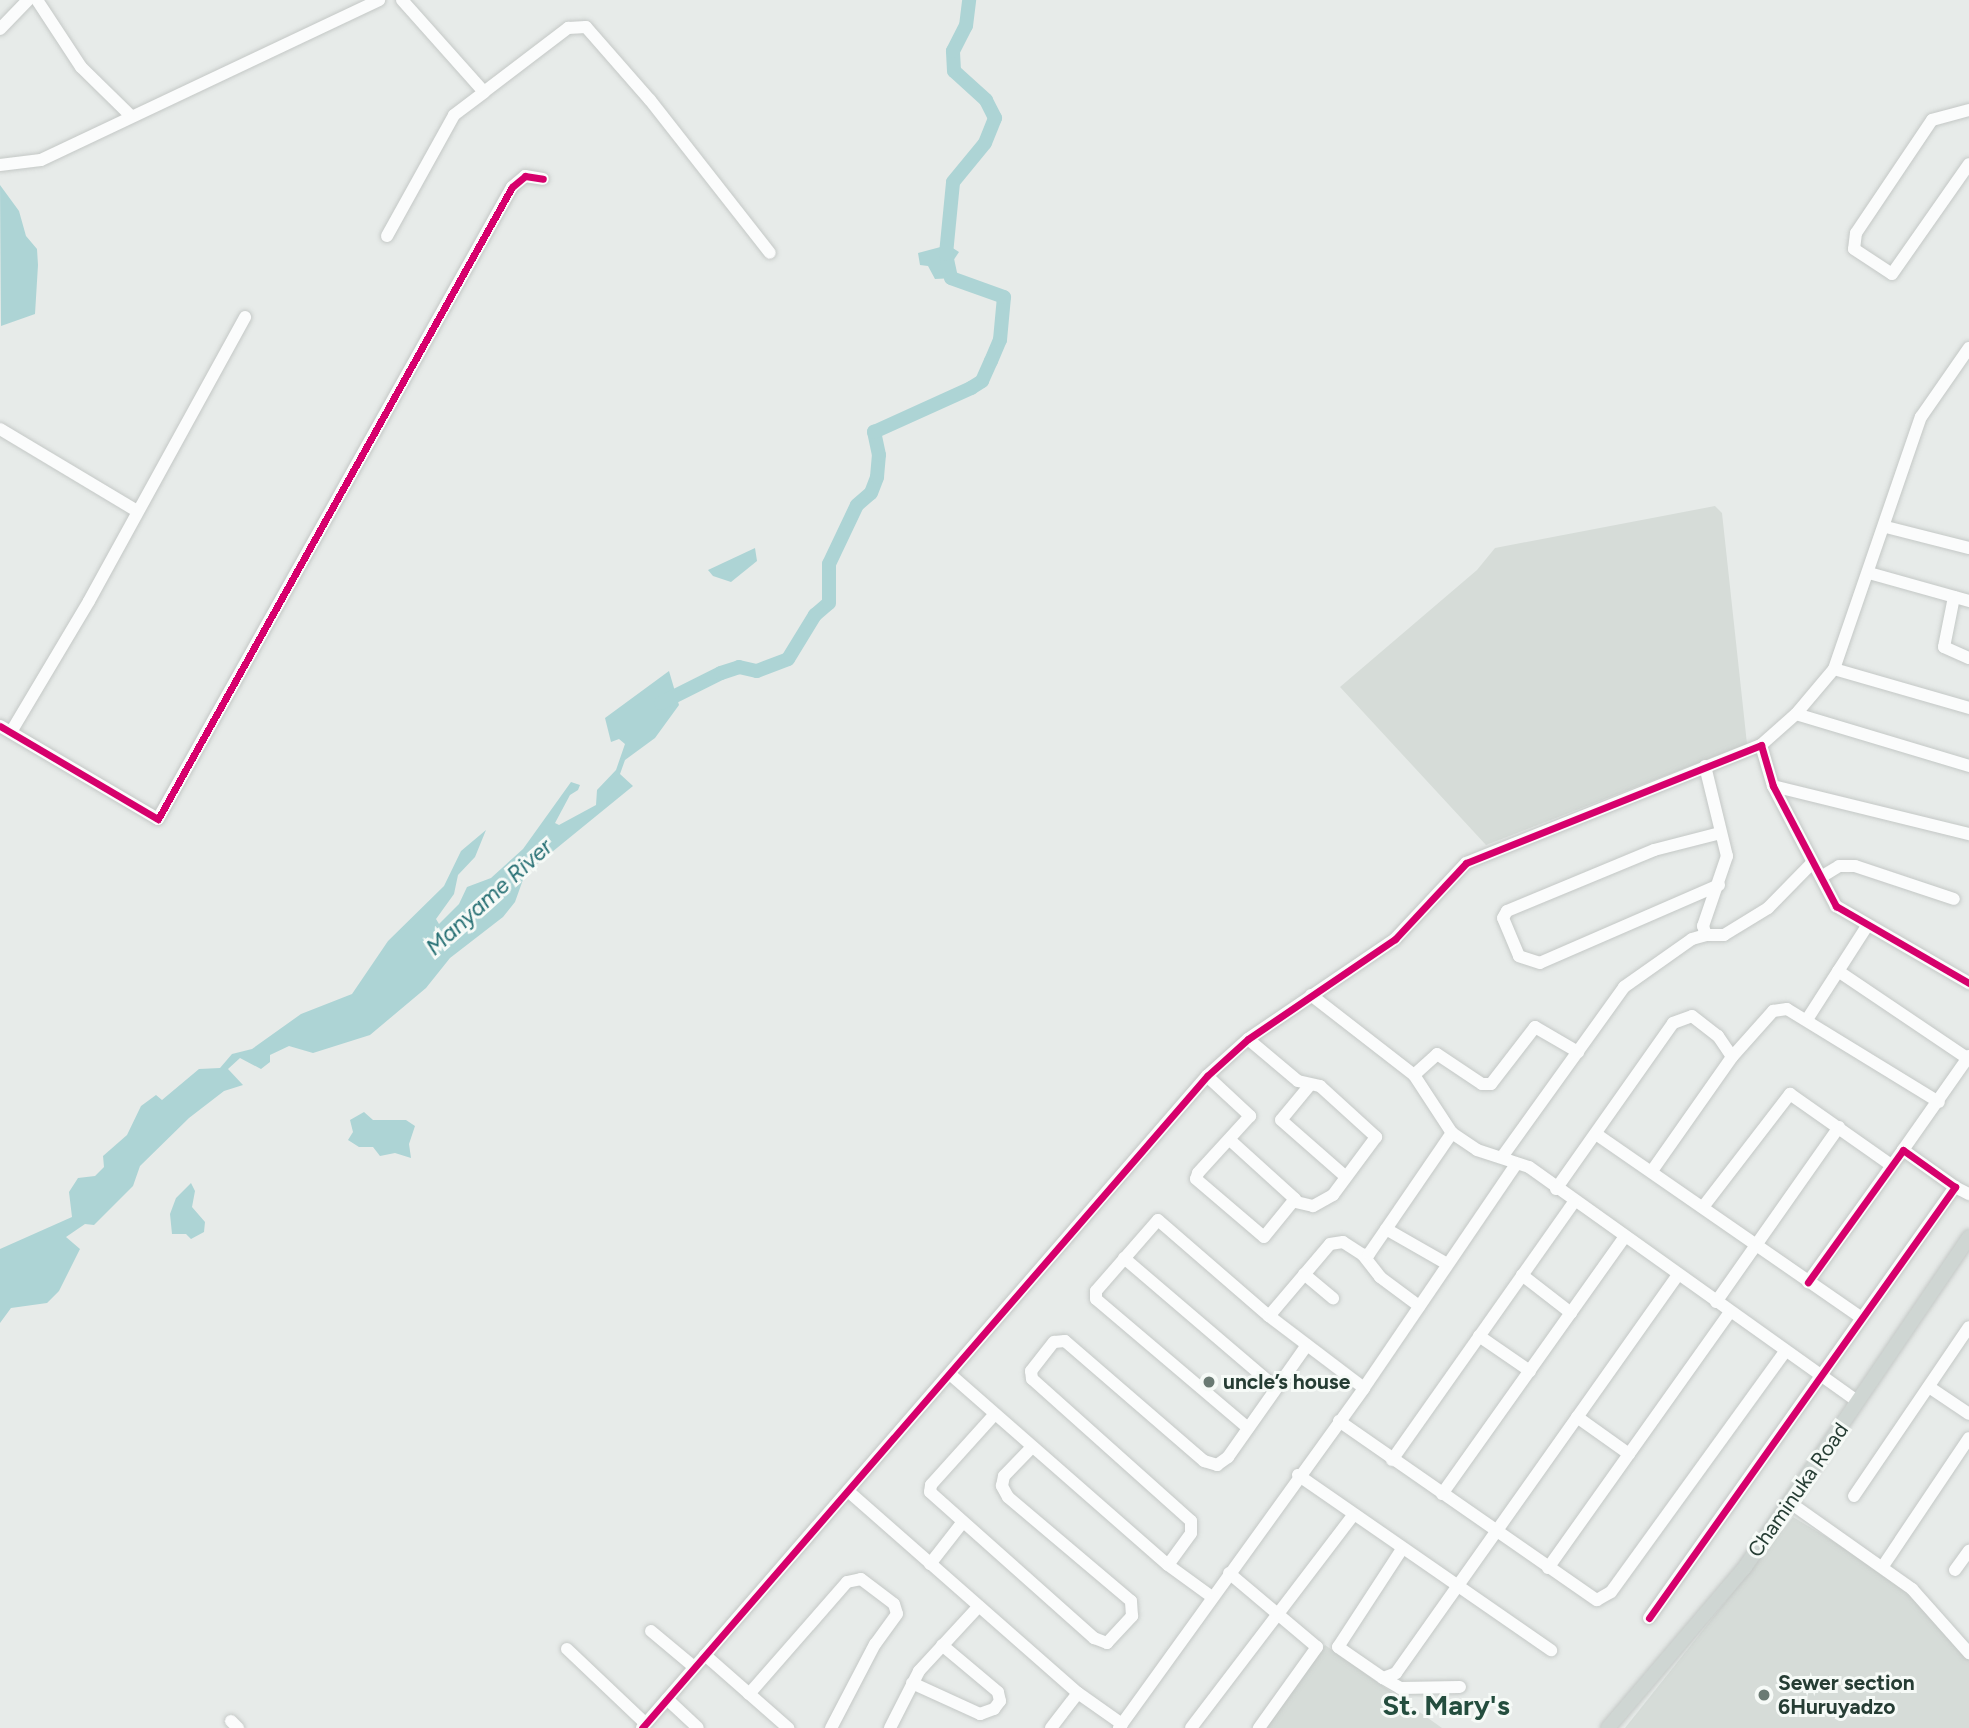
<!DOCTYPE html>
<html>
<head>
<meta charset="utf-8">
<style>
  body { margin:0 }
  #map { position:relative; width:1969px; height:1728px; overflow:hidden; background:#e7ebe9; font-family:Figtree,sans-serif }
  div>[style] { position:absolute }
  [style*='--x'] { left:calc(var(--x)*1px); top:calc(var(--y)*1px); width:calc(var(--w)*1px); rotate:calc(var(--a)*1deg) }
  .built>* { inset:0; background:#d6dcd8 }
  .water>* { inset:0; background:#add4d5 }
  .river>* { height:14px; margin:-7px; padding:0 7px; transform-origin:7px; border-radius:7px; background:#add4d5 }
  .roads { filter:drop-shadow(0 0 2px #c4c8c6) drop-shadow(0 0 2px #c4c8c6) }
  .minor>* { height:12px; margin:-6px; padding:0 6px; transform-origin:6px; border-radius:6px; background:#fbfcfc }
  .major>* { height:14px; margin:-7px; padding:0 7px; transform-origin:7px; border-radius:7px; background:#cfd6d3 }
  .cycleway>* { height:7px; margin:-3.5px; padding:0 3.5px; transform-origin:3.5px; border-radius:3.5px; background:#d6006c }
  .dots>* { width:19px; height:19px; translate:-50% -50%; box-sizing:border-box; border:4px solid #f6faf7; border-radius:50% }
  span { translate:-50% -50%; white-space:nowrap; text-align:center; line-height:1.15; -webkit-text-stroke:6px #f6faf7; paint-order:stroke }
  .poi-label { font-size:21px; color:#263d34; font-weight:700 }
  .left { translate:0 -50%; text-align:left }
  .street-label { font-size:21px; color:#263d34 }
  .water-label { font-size:23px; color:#266f73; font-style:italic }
  .district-label { font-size:28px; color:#244d3e; font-weight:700 }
</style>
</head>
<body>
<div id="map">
  <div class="built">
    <i style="clip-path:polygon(1715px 506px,1722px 513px,1747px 744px,1486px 845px,1340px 687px,1477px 570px,1495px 548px)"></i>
    <i style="clip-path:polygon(1793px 1517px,1920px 1593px,1969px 1660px,1969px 1728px,1625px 1728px)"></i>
    <i style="clip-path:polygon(1325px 1645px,1442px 1728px,1266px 1728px)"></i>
  </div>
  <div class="water">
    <i style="clip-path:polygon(0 185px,19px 211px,26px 236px,37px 249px,38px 265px,35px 314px,1px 326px)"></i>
    <i style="clip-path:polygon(948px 245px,959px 252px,953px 261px,955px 278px,935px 279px,928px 266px,920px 265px,918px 253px)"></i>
    <i style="clip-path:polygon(755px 548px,757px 561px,731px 582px,713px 576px,708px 570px)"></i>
    <i style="clip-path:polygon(669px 671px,679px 705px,655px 738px,625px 760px,620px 774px,633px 786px,525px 874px,515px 902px,503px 917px,450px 958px,426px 988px,370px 1035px,313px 1053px,289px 1046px,270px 1055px,270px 1062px,261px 1069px,240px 1058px,228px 1069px,243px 1085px,224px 1091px,189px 1118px,140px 1166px,133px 1186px,94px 1225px,85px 1224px,66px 1237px,80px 1249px,59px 1291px,47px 1303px,11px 1308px,0 1323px,0 1249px,72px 1217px,69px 1192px,78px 1178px,95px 1176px,104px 1167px,103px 1156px,127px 1135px,141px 1106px,156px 1095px,162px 1100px,199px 1069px,220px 1068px,232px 1054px,252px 1049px,301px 1014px,352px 994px,388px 941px,444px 886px,461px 851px,486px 830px,475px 857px,458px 875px,454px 894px,436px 919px,439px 924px,459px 904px,467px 887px,491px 878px,523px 849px,571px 782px,580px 785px,578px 790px,570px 795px,555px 823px,559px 825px,596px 805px,597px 790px,616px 770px,625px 744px,619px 739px,611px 742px,605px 718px)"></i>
    <i style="clip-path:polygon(364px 1112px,373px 1120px,406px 1120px,415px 1126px,409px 1144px,411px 1158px,395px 1153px,380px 1156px,373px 1147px,359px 1147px,348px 1140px,353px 1132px,350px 1120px)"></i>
    <i style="clip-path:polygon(191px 1183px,195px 1191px,192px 1207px,205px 1222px,204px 1232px,191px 1239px,186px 1234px,172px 1234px,170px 1214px,176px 1198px)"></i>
  </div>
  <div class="river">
    <i style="--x:661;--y:703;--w:67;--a:-26.6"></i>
    <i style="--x:721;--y:673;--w:19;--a:-18"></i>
    <i style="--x:739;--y:667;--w:18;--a:13"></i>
    <i style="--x:757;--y:671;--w:33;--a:-21"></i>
    <i style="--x:788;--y:659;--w:52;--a:-58.5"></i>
    <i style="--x:815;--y:615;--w:18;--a:-41"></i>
    <i style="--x:829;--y:603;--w:39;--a:-90"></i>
    <i style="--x:829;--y:564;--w:65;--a:-64.6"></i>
    <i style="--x:857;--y:505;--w:18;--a:-41"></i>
    <i style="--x:871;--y:493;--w:17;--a:-69"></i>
    <i style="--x:877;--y:477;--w:22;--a:-85"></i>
    <i style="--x:879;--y:455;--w:24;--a:-102"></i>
    <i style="--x:874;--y:432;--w:107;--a:-24.4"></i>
    <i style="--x:971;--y:388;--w:13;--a:-32"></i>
    <i style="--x:982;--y:381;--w:22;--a:-66"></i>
    <i style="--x:991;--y:361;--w:23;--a:-67"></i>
    <i style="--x:1000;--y:340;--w:43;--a:-84.7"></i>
    <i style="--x:1004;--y:297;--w:56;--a:-160.3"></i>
    <i style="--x:951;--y:278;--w:25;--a:-102"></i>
    <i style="--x:946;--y:254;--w:72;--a:-84.4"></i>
    <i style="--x:953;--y:182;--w:50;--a:-50.6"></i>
    <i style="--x:985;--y:143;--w:27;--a:-68"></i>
    <i style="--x:995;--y:118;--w:20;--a:-117"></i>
    <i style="--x:986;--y:100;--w:43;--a:-137.8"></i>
    <i style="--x:954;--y:71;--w:20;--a:-93"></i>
    <i style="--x:953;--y:51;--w:28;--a:-63"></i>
    <i style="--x:966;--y:26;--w:26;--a:-83"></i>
  </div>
  <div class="roads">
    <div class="minor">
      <i style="--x:37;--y:0;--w:80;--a:56.7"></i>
      <i style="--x:81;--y:67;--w:71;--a:44.4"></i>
      <i style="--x:402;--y:0;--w:123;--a:48.3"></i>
      <i style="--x:484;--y:92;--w:106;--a:-37.3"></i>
      <i style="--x:568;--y:28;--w:18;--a:-3"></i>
      <i style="--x:586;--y:27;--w:97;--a:48.8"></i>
      <i style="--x:650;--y:100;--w:194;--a:51.9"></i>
      <i style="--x:0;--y:29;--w:40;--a:-46"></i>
      <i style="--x:1969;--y:110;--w:38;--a:165"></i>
      <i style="--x:1932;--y:120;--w:136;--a:123.9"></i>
      <i style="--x:1856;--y:233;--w:16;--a:97"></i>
      <i style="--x:1854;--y:249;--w:45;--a:33.3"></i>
      <i style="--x:1892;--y:274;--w:134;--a:-55"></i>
      <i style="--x:0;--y:165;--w:41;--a:-7"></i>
      <i style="--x:41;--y:160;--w:374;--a:-25.3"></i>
      <i style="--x:387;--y:236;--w:138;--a:-61"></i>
      <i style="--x:454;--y:115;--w:38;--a:-37"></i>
      <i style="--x:0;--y:429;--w:160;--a:30.9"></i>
      <i style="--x:1886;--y:527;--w:86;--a:14.2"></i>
      <i style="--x:1869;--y:573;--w:104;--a:15.6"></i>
      <i style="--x:1954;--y:597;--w:51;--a:101.3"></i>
      <i style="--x:1944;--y:647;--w:27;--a:24"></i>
      <i style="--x:1834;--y:669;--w:141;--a:16.1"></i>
      <i style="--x:1796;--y:714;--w:59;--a:-49.8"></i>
      <i style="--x:1834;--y:669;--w:267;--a:-71"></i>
      <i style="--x:1921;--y:417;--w:84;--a:-55.2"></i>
      <i style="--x:0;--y:726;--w:183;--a:30.5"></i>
      <i style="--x:158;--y:819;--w:724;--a:-60.75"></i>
      <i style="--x:512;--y:187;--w:17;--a:-40"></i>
      <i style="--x:525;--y:176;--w:18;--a:9"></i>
      <i style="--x:11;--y:732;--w:152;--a:-59.2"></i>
      <i style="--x:89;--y:601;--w:324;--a:-61.2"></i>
      <i style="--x:1761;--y:745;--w:47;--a:-41.5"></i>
      <i style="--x:1796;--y:714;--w:181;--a:16.7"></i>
      <i style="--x:1705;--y:766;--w:93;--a:76.3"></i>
      <i style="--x:1727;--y:856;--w:74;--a:108.9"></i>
      <i style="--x:1703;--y:926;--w:9;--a:72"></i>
      <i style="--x:1706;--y:935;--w:18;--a:0"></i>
      <i style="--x:1724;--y:935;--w:52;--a:-31.5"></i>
      <i style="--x:1768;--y:908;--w:63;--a:-45.6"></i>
      <i style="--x:1773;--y:786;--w:202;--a:13.8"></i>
      <i style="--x:1821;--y:877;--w:21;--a:-31"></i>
      <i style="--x:1839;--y:866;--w:16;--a:0"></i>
      <i style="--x:1855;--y:866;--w:104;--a:18.4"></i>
      <i style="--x:1719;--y:885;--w:195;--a:156.5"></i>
      <i style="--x:1540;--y:963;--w:22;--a:-162"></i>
      <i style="--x:1519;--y:956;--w:41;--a:-112.8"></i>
      <i style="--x:1503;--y:918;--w:8;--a:-60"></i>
      <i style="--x:1507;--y:911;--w:159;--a:-22.5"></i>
      <i style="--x:1654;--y:850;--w:68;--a:-14.4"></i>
      <i style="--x:1838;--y:971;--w:156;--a:34"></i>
      <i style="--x:1311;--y:995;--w:130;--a:37.8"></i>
      <i style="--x:1414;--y:1075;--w:69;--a:56.8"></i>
      <i style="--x:1452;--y:1133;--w:30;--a:34"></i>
      <i style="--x:1477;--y:1150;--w:55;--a:18.1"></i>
      <i style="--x:1529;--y:1167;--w:404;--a:35.5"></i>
      <i style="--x:1808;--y:1018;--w:109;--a:-57.3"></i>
      <i style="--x:1248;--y:1039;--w:65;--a:40"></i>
      <i style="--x:1298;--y:1081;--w:23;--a:13"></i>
      <i style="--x:1320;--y:1086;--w:76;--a:42.3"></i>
      <i style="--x:1376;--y:1137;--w:72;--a:126.6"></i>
      <i style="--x:1333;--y:1195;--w:23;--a:151"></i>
      <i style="--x:1313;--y:1206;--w:18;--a:-167"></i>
      <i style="--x:1732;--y:1057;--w:62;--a:-48.3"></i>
      <i style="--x:1773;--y:1011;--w:14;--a:-8"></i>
      <i style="--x:1787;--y:1009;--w:178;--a:31.5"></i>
      <i style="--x:1414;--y:1075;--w:31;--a:-42"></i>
      <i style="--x:1437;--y:1054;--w:54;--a:33.7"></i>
      <i style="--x:1482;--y:1084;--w:9;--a:0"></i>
      <i style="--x:1491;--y:1084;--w:72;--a:-52.3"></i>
      <i style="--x:1535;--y:1027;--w:50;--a:30.2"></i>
      <i style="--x:1207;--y:1076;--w:59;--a:42.9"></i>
      <i style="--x:1250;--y:1116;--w:77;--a:132.4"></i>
      <i style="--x:1198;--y:1173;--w:6;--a:108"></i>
      <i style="--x:1196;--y:1179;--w:89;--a:40.5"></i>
      <i style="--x:1264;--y:1237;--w:49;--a:-50.8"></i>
      <i style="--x:1295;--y:1199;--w:88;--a:-137.8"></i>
      <i style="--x:1310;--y:1085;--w:45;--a:129.6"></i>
      <i style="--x:1281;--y:1120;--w:86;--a:41.2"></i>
      <i style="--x:1596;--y:1134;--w:321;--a:34.7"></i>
      <i style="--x:1903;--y:1150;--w:115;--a:-54.9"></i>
      <i style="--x:1502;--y:1157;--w:209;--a:-54.3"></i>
      <i style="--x:1624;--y:987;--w:83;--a:-35.2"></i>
      <i style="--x:1692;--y:939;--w:15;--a:-16"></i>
      <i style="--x:1955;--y:1187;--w:16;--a:27"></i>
      <i style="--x:1556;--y:1189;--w:203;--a:-54.8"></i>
      <i style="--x:1673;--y:1023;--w:20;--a:-20"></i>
      <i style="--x:1692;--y:1016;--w:33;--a:38"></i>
      <i style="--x:1718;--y:1036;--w:25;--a:56"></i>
      <i style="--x:1732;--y:1057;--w:139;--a:125.1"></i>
      <i style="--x:1703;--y:1207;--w:143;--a:-52.4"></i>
      <i style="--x:1790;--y:1094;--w:123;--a:35.1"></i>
      <i style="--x:1386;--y:1229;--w:70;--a:29.8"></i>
      <i style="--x:1363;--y:1255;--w:28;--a:52"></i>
      <i style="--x:1380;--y:1277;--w:49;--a:36.6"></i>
      <i style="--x:1124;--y:1258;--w:200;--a:40.5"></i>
      <i style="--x:1304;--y:1274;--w:38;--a:40"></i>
      <i style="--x:1522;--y:1275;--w:62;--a:37.8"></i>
      <i style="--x:1716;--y:1302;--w:214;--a:-54.9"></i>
      <i style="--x:1269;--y:1316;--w:94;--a:-49.7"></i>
      <i style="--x:1330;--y:1244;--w:13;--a:-9"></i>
      <i style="--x:1343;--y:1242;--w:24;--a:33"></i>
      <i style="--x:1363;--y:1255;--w:6;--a:-9"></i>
      <i style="--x:1369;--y:1254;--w:147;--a:-55.6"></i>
      <i style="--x:1479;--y:1336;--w:62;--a:34.5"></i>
      <i style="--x:951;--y:1375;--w:288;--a:41.2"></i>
      <i style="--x:1168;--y:1565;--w:54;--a:36"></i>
      <i style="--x:1929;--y:1387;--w:48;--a:34"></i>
      <i style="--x:994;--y:1415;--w:94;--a:132"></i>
      <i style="--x:931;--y:1485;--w:7;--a:98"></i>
      <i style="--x:930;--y:1492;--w:220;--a:41.7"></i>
      <i style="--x:1094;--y:1638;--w:14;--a:21"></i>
      <i style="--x:1107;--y:1643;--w:37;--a:-47"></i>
      <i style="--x:1132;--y:1616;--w:15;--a:-94"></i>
      <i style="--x:1131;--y:1601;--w:161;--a:-139.8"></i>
      <i style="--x:1008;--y:1497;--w:13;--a:-119"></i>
      <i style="--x:1002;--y:1486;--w:10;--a:-79"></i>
      <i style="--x:1004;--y:1476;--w:40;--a:-46"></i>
      <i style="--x:1577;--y:1417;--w:64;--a:35.4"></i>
      <i style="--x:1339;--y:1421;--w:314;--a:34.8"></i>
      <i style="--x:1597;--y:1600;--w:16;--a:-30"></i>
      <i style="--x:1611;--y:1592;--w:296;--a:-54.1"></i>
      <i style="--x:1248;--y:1428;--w:199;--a:-139.7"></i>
      <i style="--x:1096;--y:1299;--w:8;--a:-90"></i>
      <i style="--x:1096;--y:1291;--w:94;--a:-48.9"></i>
      <i style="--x:1158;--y:1220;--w:147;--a:40.9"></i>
      <i style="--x:1269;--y:1316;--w:119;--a:37.2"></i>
      <i style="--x:1392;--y:1460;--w:316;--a:-54.8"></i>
      <i style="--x:1298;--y:1475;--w:308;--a:34.7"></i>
      <i style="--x:848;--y:1491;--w:306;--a:41.3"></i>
      <i style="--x:1078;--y:1693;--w:54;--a:35.2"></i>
      <i style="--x:1442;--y:1494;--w:314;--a:-54.6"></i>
      <i style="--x:1854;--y:1496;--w:204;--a:-55.8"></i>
      <i style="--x:1792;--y:1504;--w:147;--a:35.3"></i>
      <i style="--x:1912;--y:1589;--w:86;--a:48.3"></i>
      <i style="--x:1402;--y:1549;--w:117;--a:123.1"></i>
      <i style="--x:1338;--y:1647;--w:55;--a:34.6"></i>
      <i style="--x:1383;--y:1678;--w:14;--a:-21"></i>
      <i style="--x:1396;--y:1673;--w:488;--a:-54.7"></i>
      <i style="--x:930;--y:1564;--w:52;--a:-52"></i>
      <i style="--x:1168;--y:1565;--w:39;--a:-54"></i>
      <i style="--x:1191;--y:1533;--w:12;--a:-90"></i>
      <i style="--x:1191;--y:1521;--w:213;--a:-138.2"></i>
      <i style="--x:1032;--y:1379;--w:8;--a:-97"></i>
      <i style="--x:1031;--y:1371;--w:37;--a:-52"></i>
      <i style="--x:1054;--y:1342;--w:11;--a:-5"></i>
      <i style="--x:1065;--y:1341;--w:184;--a:40.8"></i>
      <i style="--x:1204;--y:1461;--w:14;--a:17"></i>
      <i style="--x:1217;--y:1465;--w:14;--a:-36"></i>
      <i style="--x:1228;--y:1457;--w:137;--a:-54.8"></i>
      <i style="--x:1883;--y:1566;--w:154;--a:-56.1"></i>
      <i style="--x:1548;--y:1568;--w:313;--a:-54.6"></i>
      <i style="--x:1955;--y:1570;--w:24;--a:-54"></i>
      <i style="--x:1229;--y:1573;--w:115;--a:40.1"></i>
      <i style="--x:1317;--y:1647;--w:100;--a:125.6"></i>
      <i style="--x:1649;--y:1618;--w:529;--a:-54.63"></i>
      <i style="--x:1955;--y:1187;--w:64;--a:-144.6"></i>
      <i style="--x:1903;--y:1150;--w:163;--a:125.7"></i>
      <i style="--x:651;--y:1631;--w:56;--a:39.9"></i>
      <i style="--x:567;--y:1649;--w:108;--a:43.5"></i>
      <i style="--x:705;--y:1655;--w:111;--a:41.3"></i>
      <i style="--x:1383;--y:1678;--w:20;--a:30"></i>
      <i style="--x:1400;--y:1688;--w:60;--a:-1"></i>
      <i style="--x:912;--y:1683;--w:75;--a:24.5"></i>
      <i style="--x:980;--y:1714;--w:15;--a:-20"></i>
      <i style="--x:994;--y:1709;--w:10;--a:-53"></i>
      <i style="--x:1000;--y:1701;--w:9;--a:-103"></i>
      <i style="--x:998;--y:1692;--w:73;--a:-140"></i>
      <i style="--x:749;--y:1694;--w:149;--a:-48.8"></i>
      <i style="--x:847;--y:1582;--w:14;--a:-12"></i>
      <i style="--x:861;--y:1579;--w:41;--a:37.1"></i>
      <i style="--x:894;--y:1604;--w:10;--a:73"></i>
      <i style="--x:897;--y:1614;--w:37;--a:126"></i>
      <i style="--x:875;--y:1644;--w:95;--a:117.6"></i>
      <i style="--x:667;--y:1699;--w:42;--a:43.1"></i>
      <i style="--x:231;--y:1721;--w:10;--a:45"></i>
      <i style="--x:642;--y:1728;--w:863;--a:-49.09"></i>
      <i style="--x:1207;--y:1076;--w:55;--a:-42.1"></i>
      <i style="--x:1248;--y:1039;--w:178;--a:-34.2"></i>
      <i style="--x:1395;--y:939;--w:104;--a:-46.9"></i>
      <i style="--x:1466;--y:863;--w:318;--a:-21.8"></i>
      <i style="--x:1761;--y:745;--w:43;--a:73.7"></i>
      <i style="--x:1773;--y:786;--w:136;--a:62.3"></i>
      <i style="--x:1836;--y:906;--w:154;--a:30.1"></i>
      <i style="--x:890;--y:1728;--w:64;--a:-63"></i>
      <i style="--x:919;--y:1671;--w:88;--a:-47.3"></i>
      <i style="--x:1051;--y:1728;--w:44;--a:-52.4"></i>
      <i style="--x:1119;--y:1728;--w:419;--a:-54.2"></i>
      <i style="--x:1364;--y:1388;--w:271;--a:-55.8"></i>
      <i style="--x:1191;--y:1728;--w:268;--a:-52.7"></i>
    </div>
    <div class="major">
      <i style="--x:1608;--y:1728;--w:211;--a:-49.6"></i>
      <i style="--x:1745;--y:1567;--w:399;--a:-55.8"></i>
    </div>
  </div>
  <div class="cycleway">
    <i style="--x:0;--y:726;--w:183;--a:30.5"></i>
    <i style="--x:158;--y:819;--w:724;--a:-60.75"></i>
    <i style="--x:512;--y:187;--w:17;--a:-40"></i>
    <i style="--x:525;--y:176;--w:18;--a:9"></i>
    <i style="--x:1649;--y:1618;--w:529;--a:-54.63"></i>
    <i style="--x:1955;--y:1187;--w:64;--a:-144.6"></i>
    <i style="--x:1903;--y:1150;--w:163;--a:125.7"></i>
    <i style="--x:642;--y:1728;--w:863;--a:-49.09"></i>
    <i style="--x:1207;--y:1076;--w:55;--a:-42.1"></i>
    <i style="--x:1248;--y:1039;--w:178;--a:-34.2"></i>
    <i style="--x:1395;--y:939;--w:104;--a:-46.9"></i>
    <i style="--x:1466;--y:863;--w:318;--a:-21.8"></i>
    <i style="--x:1761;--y:745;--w:43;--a:73.7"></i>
    <i style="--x:1773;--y:786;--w:136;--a:62.3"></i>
    <i style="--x:1836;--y:906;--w:154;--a:30.1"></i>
  </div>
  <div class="dots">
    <i style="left:1209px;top:1382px;background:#6a7a73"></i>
    <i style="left:1764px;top:1695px;background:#6a7a73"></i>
  </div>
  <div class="poi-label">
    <span class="left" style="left:1223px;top:1382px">uncle’s house</span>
    <span class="left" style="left:1778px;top:1695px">Sewer section<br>6Huruyadzo</span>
  </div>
  <div class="street-label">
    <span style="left:1798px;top:1490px;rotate:-55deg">Chaminuka Road</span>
  </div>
  <div class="water-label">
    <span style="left:489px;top:897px;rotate:-42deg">Manyame River</span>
  </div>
  <div class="district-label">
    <span style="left:1446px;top:1705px">St. Mary's</span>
  </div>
</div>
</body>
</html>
